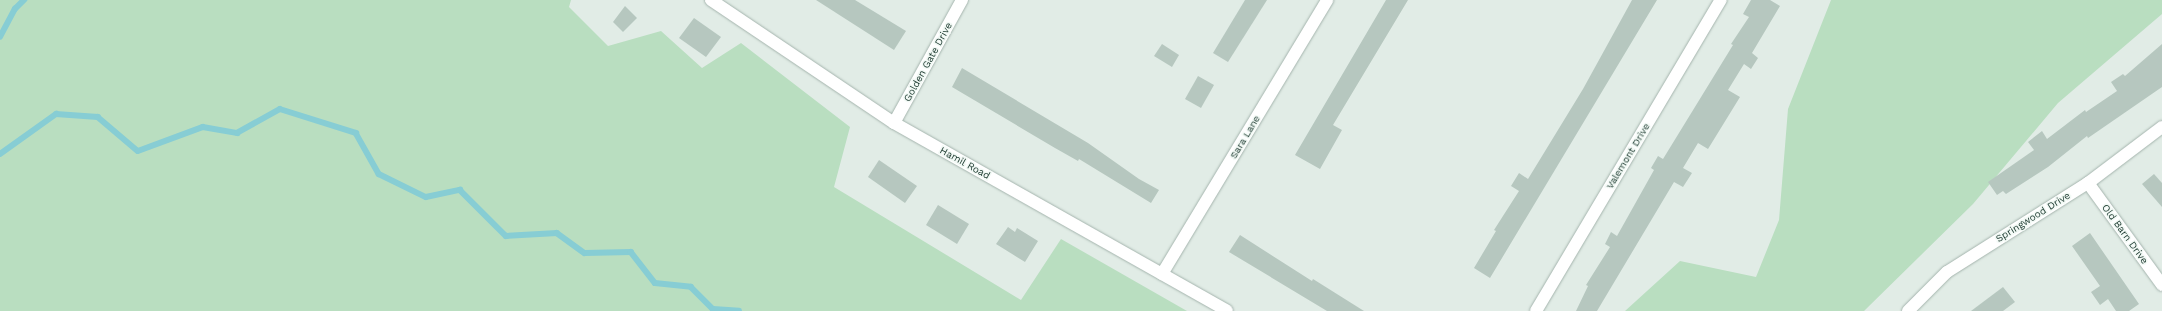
<!DOCTYPE html>
<html>
<head>
<meta charset="utf-8">
<style>
  body { margin:0 }
  #map { position:relative; width:2162px; height:311px; overflow:hidden; background:#e1ece6; font-family:"Work Sans",sans-serif }
  div>[style] { position:absolute }
  [style*='--x'] { left:calc(var(--x)*1px); top:calc(var(--y)*1px); width:calc(var(--w)*1px); rotate:calc(var(--a)*1deg) }
  .green>* { inset:0; background:#b9dec0 }
  .stream>* { height:5.5px; margin:-2.75px; padding:0 2.75px; transform-origin:2.75px; border-radius:2.75px; background:#87cdd4 }
  .building>* { inset:0; background:#b6c7bf }
  .roads { filter:drop-shadow(0 0 1px #a4b4ad) drop-shadow(0 0 1px #a4b4ad) }
  .minor>* { height:12px; margin:-6px; padding:0 6px; transform-origin:6px; border-radius:6px; background:#fff }
  .tertiary>* { height:12px; margin:-6px; padding:0 6px; transform-origin:6px; border-radius:6px; background:#fff }
  span { translate:-50% -50%; white-space:nowrap; text-align:center; line-height:1.15; -webkit-text-stroke:3px #f2f9f5; paint-order:stroke }
  .street-label { font-size:10px; color:#213e34 }
</style>
</head>
<body>
<div id="map">
  <div class="green">
    <i style="clip-path:polygon(0 0,571px 0,569px 7px,608px 46px,661px 31px,702px 68px,741px 43px,850px 127px,834px 187px,1021px 300px,1061px 239px,1187px 311px,0 311px)"></i>
    <i style="clip-path:polygon(1831px 0,2162px 0,2162px 14px,2058px 103px,1973px 204px,1864px 311px,1625px 311px,1680px 261px,1756px 277px,1779px 220px,1788px 109px)"></i>
  </div>
  <div class="stream">
    <i style="--x:0;--y:37;--w:32;--a:-62"></i>
    <i style="--x:15;--y:9;--w:13;--a:-45"></i>
    <i style="--x:0;--y:154;--w:69;--a:-35.5"></i>
    <i style="--x:56;--y:114;--w:42;--a:4.1"></i>
    <i style="--x:98;--y:117;--w:52;--a:40.4"></i>
    <i style="--x:138;--y:151;--w:69;--a:-20.3"></i>
    <i style="--x:203;--y:127;--w:35;--a:10"></i>
    <i style="--x:237;--y:133;--w:49;--a:-29.2"></i>
    <i style="--x:280;--y:109;--w:80;--a:17.5"></i>
    <i style="--x:356;--y:133;--w:47;--a:60.7"></i>
    <i style="--x:379;--y:174;--w:52;--a:26.1"></i>
    <i style="--x:426;--y:197;--w:35;--a:-12"></i>
    <i style="--x:460;--y:190;--w:65;--a:45"></i>
    <i style="--x:506;--y:236;--w:51;--a:-3.4"></i>
    <i style="--x:557;--y:233;--w:34;--a:36"></i>
    <i style="--x:585;--y:253;--w:46;--a:-1.2"></i>
    <i style="--x:631;--y:252;--w:39;--a:52"></i>
    <i style="--x:655;--y:283;--w:36;--a:6"></i>
    <i style="--x:691;--y:287;--w:31;--a:45"></i>
    <i style="--x:713;--y:309;--w:26;--a:4"></i>
  </div>
  <div class="building">
    <i style="clip-path:polygon(816px 0,855px 0,906px 31px,894px 50px)"></i>
    <i style="clip-path:polygon(1245px 0,1267px 0,1228px 62px,1213px 53px)"></i>
    <i style="clip-path:polygon(1386px 0,1408px 0,1333px 125px,1342px 130px,1320px 169px,1295px 155px)"></i>
    <i style="clip-path:polygon(1632px 0,1657px 0,1490px 278px,1474px 268px,1496px 231px,1494px 230px,1519px 191px,1511px 186px,1519px 173px,1528px 179px,1583px 89px)"></i>
    <i style="clip-path:polygon(1751px 0,1770px 0,1780px 6px,1752px 53px,1758px 58px,1751px 69px,1744px 64px,1728px 90px,1740px 97px,1708px 149px,1698px 143px,1683px 168px,1692px 173px,1683px 187px,1674px 182px,1597px 311px,1576px 311px,1588px 286px,1586px 285px,1610px 247px,1605px 244px,1611px 232px,1617px 236px,1654px 170px,1651px 168px,1658px 156px,1663px 159px,1733px 45px,1731px 44px,1749px 17px,1743px 14px)"></i>
    <i style="clip-path:polygon(625px 6px,637px 18px,623px 32px,613px 22px)"></i>
    <i style="clip-path:polygon(694px 18px,721px 37px,706px 57px,679px 38px)"></i>
    <i style="clip-path:polygon(1162px 44px,1179px 55px,1172px 67px,1154px 56px)"></i>
    <i style="clip-path:polygon(2162px 44px,2162px 87px,2088px 138px,2087px 136px,2048px 167px,2006px 194px,2003px 191px,1997px 195px,1988px 182px,2034px 150px,2028px 142px,2042px 131px,2047px 139px,2085px 110px,2086px 112px,2117px 91px,2111px 82px,2123px 74px,2125px 76px)"></i>
    <i style="clip-path:polygon(962px 68px,1088px 143px,1139px 179px,1159px 190px,1151px 203px,1079px 159px,1078px 161px,1055px 148px,952px 87px)"></i>
    <i style="clip-path:polygon(1198px 76px,1214px 85px,1201px 108px,1185px 99px)"></i>
    <i style="clip-path:polygon(879px 160px,917px 186px,905px 203px,868px 177px)"></i>
    <i style="clip-path:polygon(2154px 174px,2162px 183px,2162px 207px,2142px 184px)"></i>
    <i style="clip-path:polygon(938px 205px,969px 224px,957px 244px,926px 225px)"></i>
    <i style="clip-path:polygon(1008px 227px,1015px 232px,1017px 228px,1038px 241px,1025px 262px,996px 244px)"></i>
    <i style="clip-path:polygon(2090px 233px,2139px 304px,2129px 311px,2116px 311px,2108px 299px,2100px 305px,2091px 292px,2100px 286px,2072px 246px)"></i>
    <i style="clip-path:polygon(1240px 235px,1312px 281px,1313px 279px,1364px 311px,1327px 311px,1244px 261px,1229px 252px)"></i>
    <i style="clip-path:polygon(2003px 287px,2015px 302px,2003px 311px,1971px 311px)"></i>
  </div>
  <div class="roads">
    <div class="minor">
      <i style="--x:894;--y:123;--w:141;--a:-61.1"></i>
      <i style="--x:2088;--y:183;--w:126;--a:54"></i>
      <i style="--x:1162;--y:274;--w:320;--a:-58.9"></i>
      <i style="--x:1536;--y:311;--w:362;--a:-59.3"></i>
      <i style="--x:1908;--y:311;--w:55;--a:-45"></i>
      <i style="--x:1947;--y:272;--w:167;--a:-32.3"></i>
      <i style="--x:2088;--y:183;--w:93;--a:-37.1"></i>
    </div>
    <div class="tertiary">
      <i style="--x:711;--y:0;--w:220;--a:33.9"></i>
      <i style="--x:894;--y:123;--w:382;--a:29.4"></i>
    </div>
  </div>
  <div class="street-label">
    <span style="left:928px;top:62px;rotate:-61deg">Golden Gate Drive</span>
    <span style="left:1245px;top:137px;rotate:-59deg">Sara Lane</span>
    <span style="left:1628px;top:156px;rotate:-59deg">Valemont Drive</span>
    <span style="left:965px;top:163px;rotate:29deg">Hamil Road</span>
    <span style="left:2033px;top:217px;rotate:-32deg">Springwood Drive</span>
    <span style="left:2125px;top:234px;rotate:54deg">Old Barn Drive</span>
  </div>
</div>
</body>
</html>
